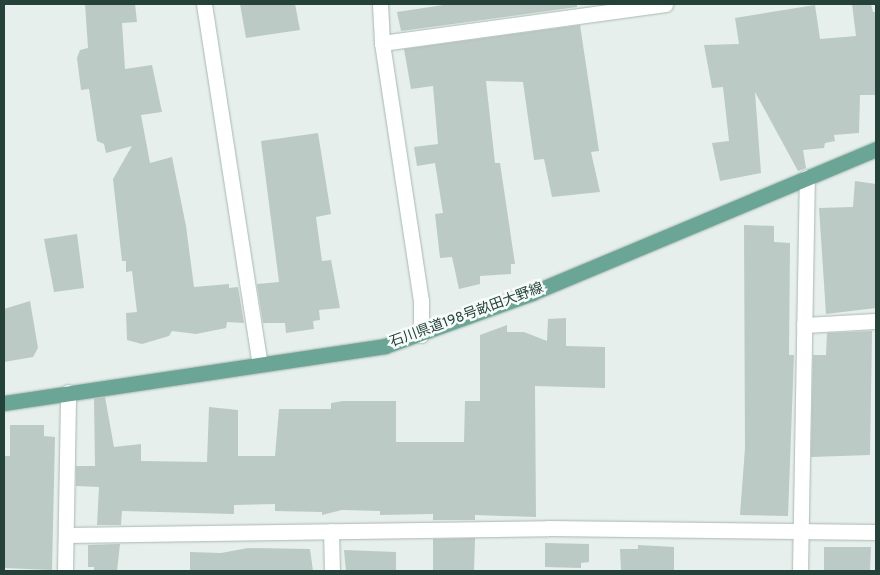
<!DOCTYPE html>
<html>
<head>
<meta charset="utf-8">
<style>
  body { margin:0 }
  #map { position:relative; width:880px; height:575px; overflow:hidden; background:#e6efeb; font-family:Overpass,"Noto Sans JP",sans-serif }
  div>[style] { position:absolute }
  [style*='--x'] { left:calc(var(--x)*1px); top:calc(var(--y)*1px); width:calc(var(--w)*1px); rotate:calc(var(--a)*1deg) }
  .building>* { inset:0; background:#bbcac4 }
  .roads { filter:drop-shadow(0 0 1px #a8b8b2) drop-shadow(0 0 1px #a8b8b2) }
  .minor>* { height:15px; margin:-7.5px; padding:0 7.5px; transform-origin:7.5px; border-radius:7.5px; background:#fff }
  .major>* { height:15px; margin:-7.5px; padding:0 7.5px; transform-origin:7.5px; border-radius:7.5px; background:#6aa596 }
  span { translate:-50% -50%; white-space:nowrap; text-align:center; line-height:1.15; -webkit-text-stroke:5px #f7fbf9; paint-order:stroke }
  .street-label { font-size:14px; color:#24423a }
  .frame { position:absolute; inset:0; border:5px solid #24423a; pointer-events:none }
</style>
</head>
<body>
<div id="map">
  <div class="building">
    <i style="clip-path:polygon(85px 4px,135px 4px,137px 22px,122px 23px,125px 69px,152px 65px,162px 112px,141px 115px,150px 163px,172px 157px,186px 226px,194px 287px,229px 284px,229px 288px,238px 287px,244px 323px,227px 322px,226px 328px,196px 334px,172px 331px,169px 336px,142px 344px,127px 340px,126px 313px,137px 312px,132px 271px,126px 272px,126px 261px,122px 261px,113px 179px,132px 146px,106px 153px,104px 144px,97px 141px,89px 89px,81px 90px,77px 58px,80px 50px,88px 48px)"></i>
    <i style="clip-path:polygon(240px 4px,295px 4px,300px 30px,246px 38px)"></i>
    <i style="clip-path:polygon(450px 4px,577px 4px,577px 7px,401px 31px,397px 12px)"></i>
    <i style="clip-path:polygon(852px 4px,871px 4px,873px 12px,876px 12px,876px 95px,860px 95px,859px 133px,834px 135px,835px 141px,825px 143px,824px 148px,803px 150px,806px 168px,798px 171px,755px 92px,761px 173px,720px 181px,712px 143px,729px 141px,723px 87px,712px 88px,704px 45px,739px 44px,735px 18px,815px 5px,820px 39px,856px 36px)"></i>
    <i style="clip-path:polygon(580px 25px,599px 151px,591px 152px,600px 192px,552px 197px,544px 159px,534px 160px,523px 82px,486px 81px,495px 163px,500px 163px,515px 264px,511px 264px,511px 274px,480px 276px,480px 284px,459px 289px,452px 257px,440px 258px,435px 214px,443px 213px,435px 163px,417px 166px,414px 147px,438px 144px,433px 86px,411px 89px,404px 49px)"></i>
    <i style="clip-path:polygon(318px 133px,331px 214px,316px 217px,322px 261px,331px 260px,340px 308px,319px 310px,320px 320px,313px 321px,314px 329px,286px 333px,285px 323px,263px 323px,257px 284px,279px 282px,261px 141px)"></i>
    <i style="clip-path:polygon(855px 181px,876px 184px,876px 308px,826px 314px,819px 208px,853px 207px)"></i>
    <i style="clip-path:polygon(744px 225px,774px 226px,774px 242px,790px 243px,789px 355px,794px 355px,788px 516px,740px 515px,745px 448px)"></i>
    <i style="clip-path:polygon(77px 234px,84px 288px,54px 292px,44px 239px)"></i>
    <i style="clip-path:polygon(30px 301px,38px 348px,33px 357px,4px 362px,4px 309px)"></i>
    <i style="clip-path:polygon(566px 318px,566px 346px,605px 347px,605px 388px,535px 386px,536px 517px,475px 515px,475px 520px,433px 520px,433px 514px,380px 515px,380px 511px,342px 510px,322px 515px,322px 512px,275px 511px,275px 504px,234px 505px,234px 514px,122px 511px,121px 525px,97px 525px,99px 487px,76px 486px,76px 466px,95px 466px,94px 399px,105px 397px,114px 447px,141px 444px,141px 461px,207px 462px,209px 407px,238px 410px,238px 456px,275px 456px,279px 409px,331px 409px,331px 403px,343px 401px,396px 401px,396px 442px,464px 442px,465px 401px,480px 401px,480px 335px,507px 325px,507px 332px,524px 332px,547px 341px,548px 319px)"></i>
    <i style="clip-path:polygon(872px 331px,870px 455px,811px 457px,813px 355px,826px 355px,827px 333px)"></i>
    <i style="clip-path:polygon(10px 425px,44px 425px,44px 436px,55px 437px,52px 570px,4px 568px,4px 456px,10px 456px)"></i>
    <i style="clip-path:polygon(475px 538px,474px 571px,433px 571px,433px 539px)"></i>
    <i style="clip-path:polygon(545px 543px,589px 544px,589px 562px,581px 563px,581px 568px,545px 567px)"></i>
    <i style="clip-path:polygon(120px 544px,117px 571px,94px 571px,94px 567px,88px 567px,88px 545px)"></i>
    <i style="clip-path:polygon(638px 545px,674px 547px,674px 571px,621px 570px,620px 549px,638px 549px)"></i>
    <i style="clip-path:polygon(824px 547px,871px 547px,870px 571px,824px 571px)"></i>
    <i style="clip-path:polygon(248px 548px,310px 549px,313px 571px,190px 571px,190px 552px,221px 553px)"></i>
    <i style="clip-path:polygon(344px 550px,396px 552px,396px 571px,346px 571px)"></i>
  </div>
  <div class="roads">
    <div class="minor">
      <i style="--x:204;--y:4;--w:364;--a:81.2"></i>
      <i style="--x:380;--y:4;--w:39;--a:87"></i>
      <i style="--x:382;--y:43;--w:260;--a:81.4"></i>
      <i style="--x:421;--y:300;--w:35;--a:90"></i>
      <i style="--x:382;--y:43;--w:286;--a:-7.8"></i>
      <i style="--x:804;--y:325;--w:72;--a:-3.2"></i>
      <i style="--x:331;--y:531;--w:40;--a:88.6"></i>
      <i style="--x:66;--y:535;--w:482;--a:-0.8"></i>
      <i style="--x:548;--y:528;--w:328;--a:0.7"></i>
      <i style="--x:65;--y:571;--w:179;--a:-89"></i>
      <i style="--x:800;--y:571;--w:394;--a:-89"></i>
    </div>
    <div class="major">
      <i style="--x:4;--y:403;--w:385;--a:-8.5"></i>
      <i style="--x:385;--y:346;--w:156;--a:-19.8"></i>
      <i style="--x:532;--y:293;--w:373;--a:-22.7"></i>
    </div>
  </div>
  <div class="street-label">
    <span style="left:467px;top:316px;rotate:-20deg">石川県道198号畝田大野線</span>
  </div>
  <div class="frame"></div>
</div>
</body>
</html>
